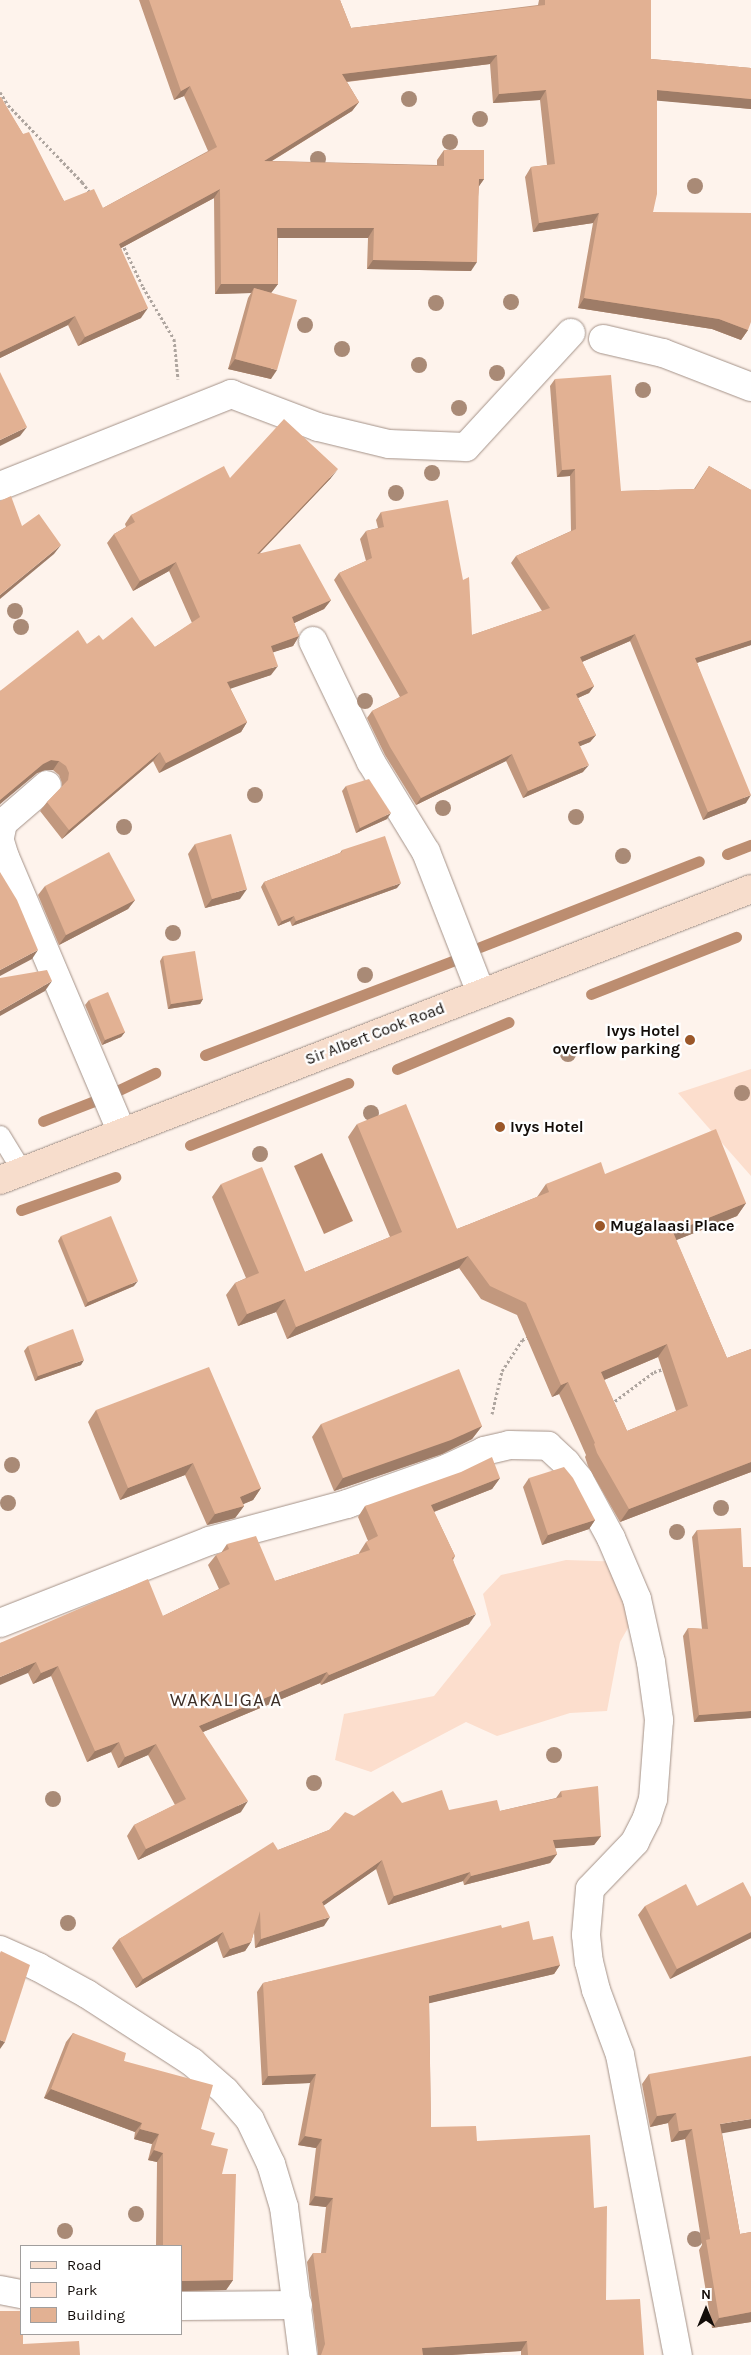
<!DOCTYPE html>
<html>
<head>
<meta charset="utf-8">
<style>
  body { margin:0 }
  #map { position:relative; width:751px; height:2355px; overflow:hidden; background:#fef3ec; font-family:Karla,sans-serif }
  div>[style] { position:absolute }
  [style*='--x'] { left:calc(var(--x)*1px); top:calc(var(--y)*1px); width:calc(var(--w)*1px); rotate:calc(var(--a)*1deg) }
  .green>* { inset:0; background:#fcdecd }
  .water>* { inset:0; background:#bc8d70 }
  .stream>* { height:11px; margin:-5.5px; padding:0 5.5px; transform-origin:5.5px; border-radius:5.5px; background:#bc8d70 }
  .path>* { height:3px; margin-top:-1.5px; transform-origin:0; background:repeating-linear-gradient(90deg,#aea59f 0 2.5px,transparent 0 5px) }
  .roads { filter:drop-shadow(0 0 1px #a49288) drop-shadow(0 0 1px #a49288) }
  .service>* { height:19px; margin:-9.5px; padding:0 9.5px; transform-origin:9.5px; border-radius:9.5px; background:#fff }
  .minor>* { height:28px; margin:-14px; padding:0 14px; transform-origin:14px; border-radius:14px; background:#fff }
  .secondary>* { height:28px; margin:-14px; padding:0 14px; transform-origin:14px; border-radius:14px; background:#f7ddcc }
  .trees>* { width:16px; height:16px; margin:-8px; border-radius:50%; background:#a98a76 }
  .wall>* { inset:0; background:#c2987e }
  .shaded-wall>* { inset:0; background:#9e7c67 }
  .building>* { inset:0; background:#e2b193 }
  .dots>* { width:14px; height:14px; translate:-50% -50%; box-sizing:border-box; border:2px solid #fff; border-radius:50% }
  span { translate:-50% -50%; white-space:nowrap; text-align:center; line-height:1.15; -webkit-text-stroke:4.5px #fff; paint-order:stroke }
  .poi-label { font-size:16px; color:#130d09; font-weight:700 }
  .right { translate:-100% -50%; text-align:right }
  .left { translate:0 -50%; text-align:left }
  .street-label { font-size:16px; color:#130d09 }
  .quarter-label { font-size:19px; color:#3e3028; letter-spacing:1px }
  .legend { position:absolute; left:20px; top:2245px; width:162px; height:90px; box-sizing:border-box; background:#fff; border:1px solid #a19e9d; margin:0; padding:6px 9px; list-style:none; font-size:15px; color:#130d09 }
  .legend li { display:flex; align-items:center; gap:10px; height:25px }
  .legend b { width:25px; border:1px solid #a19e9d }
  .north { position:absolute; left:681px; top:2285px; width:50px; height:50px; -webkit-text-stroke:4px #fff; paint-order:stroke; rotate:0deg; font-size:14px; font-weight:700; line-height:20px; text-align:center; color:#130d09 }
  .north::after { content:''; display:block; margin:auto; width:18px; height:22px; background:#130d09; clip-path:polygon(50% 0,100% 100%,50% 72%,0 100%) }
</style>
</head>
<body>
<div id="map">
  <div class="green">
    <i style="clip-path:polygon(751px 1069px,751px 1176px,678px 1093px)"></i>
    <i style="clip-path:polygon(566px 1560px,627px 1562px,649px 1591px,620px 1642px,607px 1711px,570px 1713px,497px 1736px,466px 1722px,371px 1772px,335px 1760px,344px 1714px,434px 1696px,491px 1625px,483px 1594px,501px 1575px)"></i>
  </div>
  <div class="water">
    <i style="clip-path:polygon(322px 1153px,353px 1221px,324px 1234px,294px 1166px)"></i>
  </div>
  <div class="stream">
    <i style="--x:727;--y:854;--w:26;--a:-21"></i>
    <i style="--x:480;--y:947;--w:235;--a:-21.4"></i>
    <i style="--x:591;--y:994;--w:156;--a:-21.5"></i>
    <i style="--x:205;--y:1055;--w:265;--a:-20.8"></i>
    <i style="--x:397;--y:1069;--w:121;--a:-22.8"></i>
    <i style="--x:43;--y:1121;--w:63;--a:-21.3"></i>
    <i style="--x:102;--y:1098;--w:59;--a:-25.3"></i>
    <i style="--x:190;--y:1145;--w:170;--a:-21.4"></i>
    <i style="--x:21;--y:1210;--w:100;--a:-19.3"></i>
  </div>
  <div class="path">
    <i style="--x:0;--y:92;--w:15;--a:58"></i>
    <i style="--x:8;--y:105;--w:107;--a:46.1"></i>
    <i style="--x:82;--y:182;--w:15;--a:53"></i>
    <i style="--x:122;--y:243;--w:49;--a:64.5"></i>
    <i style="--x:143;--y:287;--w:61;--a:59.2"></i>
    <i style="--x:174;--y:339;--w:40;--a:84.3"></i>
    <i style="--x:611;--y:1404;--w:54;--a:-36.7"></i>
    <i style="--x:654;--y:1372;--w:13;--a:-18"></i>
    <i style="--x:492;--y:1414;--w:44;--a:-76.9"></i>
    <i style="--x:502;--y:1371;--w:37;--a:-57"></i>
    <i style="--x:522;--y:1340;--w:8;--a:-23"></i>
  </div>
  <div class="roads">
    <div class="service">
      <i style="--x:0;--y:1135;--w:42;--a:58.6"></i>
    </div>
    <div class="minor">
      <i style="--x:603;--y:339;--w:62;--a:13.1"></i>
      <i style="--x:663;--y:353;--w:94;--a:21.1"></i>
      <i style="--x:0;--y:486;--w:249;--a:-21.7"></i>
      <i style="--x:231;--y:394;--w:93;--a:20.8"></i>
      <i style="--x:318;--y:427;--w:73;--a:13.5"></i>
      <i style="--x:389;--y:444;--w:77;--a:2.2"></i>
      <i style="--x:466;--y:447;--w:155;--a:-47.4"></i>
      <i style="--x:313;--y:641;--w:134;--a:64.4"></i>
      <i style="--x:371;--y:762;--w:105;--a:58.6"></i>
      <i style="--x:426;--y:852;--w:151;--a:68.7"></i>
      <i style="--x:0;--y:837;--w:14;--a:-78"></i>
      <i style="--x:3;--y:823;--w:58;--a:-40.8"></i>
      <i style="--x:0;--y:841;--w:17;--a:73"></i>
      <i style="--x:5;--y:857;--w:299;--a:67"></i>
      <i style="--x:0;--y:1623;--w:225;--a:-21.4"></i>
      <i style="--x:209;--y:1541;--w:143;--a:-15"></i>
      <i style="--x:347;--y:1504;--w:107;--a:-19.6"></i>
      <i style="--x:448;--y:1468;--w:40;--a:-25"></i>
      <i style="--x:484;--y:1451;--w:26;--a:-13"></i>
      <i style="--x:509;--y:1445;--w:39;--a:1"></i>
      <i style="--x:548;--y:1446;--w:25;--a:43"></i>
      <i style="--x:566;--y:1463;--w:21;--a:51"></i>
      <i style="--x:579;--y:1479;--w:67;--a:61.5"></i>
      <i style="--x:611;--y:1538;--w:66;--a:66.9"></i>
      <i style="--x:637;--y:1599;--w:65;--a:77.5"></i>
      <i style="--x:651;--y:1662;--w:59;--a:82.1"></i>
      <i style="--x:659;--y:1720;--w:79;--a:94.3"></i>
      <i style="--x:653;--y:1799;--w:20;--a:108"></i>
      <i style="--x:647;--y:1818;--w:27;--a:117"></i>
      <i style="--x:635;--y:1842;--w:65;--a:133.8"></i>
      <i style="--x:590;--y:1889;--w:46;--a:95"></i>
      <i style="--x:586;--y:1935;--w:27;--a:84"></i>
      <i style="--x:589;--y:1962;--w:29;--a:76"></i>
      <i style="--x:596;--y:1990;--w:69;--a:69.7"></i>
      <i style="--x:620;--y:2055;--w:306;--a:79.1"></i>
      <i style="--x:0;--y:1950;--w:42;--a:24.1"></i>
      <i style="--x:38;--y:1967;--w:56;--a:28.9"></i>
      <i style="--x:87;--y:1994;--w:125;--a:32.9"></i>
      <i style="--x:192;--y:2062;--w:44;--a:41.3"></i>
      <i style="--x:225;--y:2091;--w:38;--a:49"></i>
      <i style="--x:250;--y:2120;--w:49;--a:64.5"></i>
      <i style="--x:271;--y:2164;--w:45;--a:73.2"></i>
      <i style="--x:284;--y:2207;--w:149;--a:82.7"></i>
      <i style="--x:0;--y:2290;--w:21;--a:11"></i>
      <i style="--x:181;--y:2306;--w:117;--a:-0.5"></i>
    </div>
    <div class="secondary">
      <i style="--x:0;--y:1180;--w:805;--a:-21.18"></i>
    </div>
  </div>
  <div class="trees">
    <i style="left:409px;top:99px"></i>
    <i style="left:480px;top:119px"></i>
    <i style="left:450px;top:142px"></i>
    <i style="left:318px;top:159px"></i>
    <i style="left:695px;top:186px"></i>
    <i style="left:511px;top:302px"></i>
    <i style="left:436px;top:303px"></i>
    <i style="left:305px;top:325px"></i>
    <i style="left:342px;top:349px"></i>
    <i style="left:419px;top:365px"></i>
    <i style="left:497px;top:373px"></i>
    <i style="left:643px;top:390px"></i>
    <i style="left:459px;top:408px"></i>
    <i style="left:432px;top:473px"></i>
    <i style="left:396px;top:493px"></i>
    <i style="left:15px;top:611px"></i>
    <i style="left:21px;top:627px"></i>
    <i style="left:365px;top:701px"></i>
    <i style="left:255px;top:795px"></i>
    <i style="left:443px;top:808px"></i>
    <i style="left:576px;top:817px"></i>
    <i style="left:124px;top:827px"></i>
    <i style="left:623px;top:856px"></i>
    <i style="left:173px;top:933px"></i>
    <i style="left:365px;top:975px"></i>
    <i style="left:568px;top:1054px"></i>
    <i style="left:742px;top:1093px"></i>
    <i style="left:371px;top:1113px"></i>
    <i style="left:260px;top:1154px"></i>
    <i style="left:12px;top:1465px"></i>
    <i style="left:8px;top:1503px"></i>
    <i style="left:721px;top:1508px"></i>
    <i style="left:677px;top:1532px"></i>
    <i style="left:554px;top:1755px"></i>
    <i style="left:314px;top:1783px"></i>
    <i style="left:53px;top:1799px"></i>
    <i style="left:68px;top:1923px"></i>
    <i style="left:136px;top:2214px"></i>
    <i style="left:65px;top:2231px"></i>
    <i style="left:695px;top:2239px"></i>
  </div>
  <div class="wall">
    <i style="clip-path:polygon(139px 0,340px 0,351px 28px,538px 5px,539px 0,651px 0,651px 59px,751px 68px,751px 109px,657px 100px,653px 212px,748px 330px,741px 340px,712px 329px,578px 308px,593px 223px,533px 232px,525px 177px,531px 167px,547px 165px,540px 100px,493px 103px,490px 64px,347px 82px,359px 102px,352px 111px,272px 161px,437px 165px,437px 160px,444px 150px,484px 179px,479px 186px,471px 271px,367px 269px,368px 238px,278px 238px,278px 284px,271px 293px,271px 379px,228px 369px,248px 298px,251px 293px,215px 294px,214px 198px,121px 248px,141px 318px,78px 346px,68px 325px,0 358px,0 97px,64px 201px,103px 208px,208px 151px,184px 96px,174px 100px)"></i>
    <i style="clip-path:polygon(555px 379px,621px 491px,694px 489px,709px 466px,751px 490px,751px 645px,697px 663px,746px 803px,703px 820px,630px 641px,582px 662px,594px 686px,589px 693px,578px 698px,596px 735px,590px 742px,580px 746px,583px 772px,523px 798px,506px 761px,416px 805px,385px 755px,367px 718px,372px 711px,400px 697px,334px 580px,339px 573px,366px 561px,360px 539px,366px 531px,378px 528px,376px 520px,381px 512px,472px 635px,542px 611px,511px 563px,516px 556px,571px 531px,570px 476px,557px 477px,550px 386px)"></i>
    <i style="clip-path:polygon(230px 478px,331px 478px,260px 553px,331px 600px,324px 609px,294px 623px,299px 636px,293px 646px,273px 652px,271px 675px,230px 688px,247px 722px,241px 732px,159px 773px,153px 761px,62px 839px,40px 811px,47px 802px,62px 787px,62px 783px,59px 775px,53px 770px,45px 770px,37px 773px,0 804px,0 691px,87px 644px,103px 640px,155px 647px,192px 623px,169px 571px,133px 591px,107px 543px,114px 534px,126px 527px,125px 524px,131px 515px)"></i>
    <i style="clip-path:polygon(346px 786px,387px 819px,356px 833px,342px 791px)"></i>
    <i style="clip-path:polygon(195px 844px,240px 899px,205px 908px,188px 854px)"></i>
    <i style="clip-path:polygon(342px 850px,397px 888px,292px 926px,290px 921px,278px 926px,261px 887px,264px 882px,340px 853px)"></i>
    <i style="clip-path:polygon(45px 886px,135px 900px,128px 909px,59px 945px,38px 895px)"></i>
    <i style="clip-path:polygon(163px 956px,203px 999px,200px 1004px,168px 1009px,160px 961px)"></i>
    <i style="clip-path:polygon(89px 1000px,125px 1032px,121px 1037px,102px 1045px,85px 1005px)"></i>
    <i style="clip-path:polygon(evenodd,357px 1124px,457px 1229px,537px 1197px,546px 1184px,605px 1174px,746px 1203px,737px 1216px,676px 1240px,727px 1358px,751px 1349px,751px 1472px,620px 1522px,588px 1466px,585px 1457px,586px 1455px,559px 1394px,552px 1397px,517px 1315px,481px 1299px,459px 1268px,287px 1339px,276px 1312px,238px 1326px,226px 1295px,235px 1283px,246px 1278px,212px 1197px,221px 1184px,305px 1272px,390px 1237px,348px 1137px,357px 1124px,658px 1357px,676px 1411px,627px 1431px,604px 1380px,658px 1357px)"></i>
    <i style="clip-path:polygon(61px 1236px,134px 1286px,85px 1307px,58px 1241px)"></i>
    <i style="clip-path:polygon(28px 1346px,81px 1365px,35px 1381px,24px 1351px)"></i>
    <i style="clip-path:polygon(96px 1410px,261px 1488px,253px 1500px,243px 1504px,244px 1506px,235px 1518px,207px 1525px,185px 1475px,120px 1500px,88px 1422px)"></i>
    <i style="clip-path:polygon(321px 1424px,482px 1426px,472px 1439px,442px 1454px,334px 1491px,312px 1437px)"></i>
    <i style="clip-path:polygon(500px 1478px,492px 1489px,434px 1512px,455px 1556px,453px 1560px,469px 1624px,321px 1685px,320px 1683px,203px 1732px,241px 1812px,138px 1860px,127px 1836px,134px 1825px,175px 1805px,148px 1755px,118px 1768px,111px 1752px,87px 1762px,51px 1676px,33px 1684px,28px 1673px,0 1643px,163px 1616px,219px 1589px,208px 1565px,216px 1555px,221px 1553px,227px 1544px,275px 1581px,359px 1554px,359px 1553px,366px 1542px,368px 1541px,358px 1517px,365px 1506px)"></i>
    <i style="clip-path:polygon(529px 1478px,595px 1520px,589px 1529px,542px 1545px,523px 1487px)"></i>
    <i style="clip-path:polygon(697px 1530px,743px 1567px,751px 1567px,751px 1718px,694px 1722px,683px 1636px,688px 1628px,702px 1629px,692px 1537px)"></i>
    <i style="clip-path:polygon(561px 1791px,601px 1836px,594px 1845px,555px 1848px,557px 1854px,550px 1863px,464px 1885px,463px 1881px,388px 1905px,376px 1869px,324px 1905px,324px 1926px,255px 1948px,254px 1932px,251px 1942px,245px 1951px,223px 1958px,217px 1941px,136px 1988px,112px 1948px,119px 1939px,278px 1850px,329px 1830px,354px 1816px,402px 1803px,449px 1810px,500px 1811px,556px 1798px)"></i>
    <i style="clip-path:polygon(751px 1897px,751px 1938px,670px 1979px,638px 1915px,645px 1906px,697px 1906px)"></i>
    <i style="clip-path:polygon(502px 1928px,533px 1940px,560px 1965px,554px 1974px,429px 2003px,431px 2127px,477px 2141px,594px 2208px,606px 2300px,644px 2355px,521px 2355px,521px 2351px,451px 2355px,318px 2355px,318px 2353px,307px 2262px,313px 2253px,321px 2253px,326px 2207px,309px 2205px,316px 2148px,298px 2145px,310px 2083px,262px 2085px,257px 1992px,263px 1983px)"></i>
    <i style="clip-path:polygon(73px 2033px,124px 2061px,201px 2129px,211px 2145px,222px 2174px,233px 2280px,226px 2290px,181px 2291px,181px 2246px,156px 2246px,157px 2162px,148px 2160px,152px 2144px,134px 2139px,135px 2132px,44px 2098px,66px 2042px)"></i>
    <i style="clip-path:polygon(649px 2074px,722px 2133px,740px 2234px,751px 2232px,751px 2322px,712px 2328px,699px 2250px,702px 2245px,685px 2139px,671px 2142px,668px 2123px,650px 2127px,642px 2084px)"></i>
  </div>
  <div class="shaded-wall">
    <i style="clip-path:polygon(497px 55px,490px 64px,335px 83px,342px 74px)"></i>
    <i style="clip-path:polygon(190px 86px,184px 96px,174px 100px,181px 91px)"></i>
    <i style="clip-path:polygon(546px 90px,540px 100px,493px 103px,499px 94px)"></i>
    <i style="clip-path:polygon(657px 90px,751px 99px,751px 109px,650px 100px)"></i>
    <i style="clip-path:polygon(359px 102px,352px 111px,257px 170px,264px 161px)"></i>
    <i style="clip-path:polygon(479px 179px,484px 179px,477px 189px)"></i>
    <i style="clip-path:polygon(220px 189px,214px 198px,112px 253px,119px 244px)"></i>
    <i style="clip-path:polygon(599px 213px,593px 223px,533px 232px,539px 223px)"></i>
    <i style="clip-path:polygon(277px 228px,374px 228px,368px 238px,271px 238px)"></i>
    <i style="clip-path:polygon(373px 260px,477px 262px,471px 271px,367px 269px)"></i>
    <i style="clip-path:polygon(221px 284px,278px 284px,271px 293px,254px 288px,251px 293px,215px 294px)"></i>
    <i style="clip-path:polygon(584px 298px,719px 319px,748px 330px,741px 340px,712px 329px,578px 308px)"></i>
    <i style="clip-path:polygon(148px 308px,141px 318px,78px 346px,85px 337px)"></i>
    <i style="clip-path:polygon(75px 316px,68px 325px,0 358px,0 352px)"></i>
    <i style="clip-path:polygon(235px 359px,277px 370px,271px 379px,228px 369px)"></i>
    <i style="clip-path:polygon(27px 427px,20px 436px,0 446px,0 440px)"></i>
    <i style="clip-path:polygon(338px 469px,331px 478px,250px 563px,257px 554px)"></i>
    <i style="clip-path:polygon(575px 469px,570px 476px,557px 477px,562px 470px)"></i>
    <i style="clip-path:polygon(61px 545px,54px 554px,0 599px,0 595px)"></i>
    <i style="clip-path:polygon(176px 562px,169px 571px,133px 591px,140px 581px)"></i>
    <i style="clip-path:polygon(331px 600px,324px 609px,286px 627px,292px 617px)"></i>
    <i style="clip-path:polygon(635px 634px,630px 641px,575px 665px,580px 657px)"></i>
    <i style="clip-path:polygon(299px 636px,293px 646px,265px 655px,271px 646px)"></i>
    <i style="clip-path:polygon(751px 640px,751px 645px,690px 665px,695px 658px)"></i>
    <i style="clip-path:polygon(278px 666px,271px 675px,221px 692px,227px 682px)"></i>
    <i style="clip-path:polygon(594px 686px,589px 693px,571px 701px,576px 694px)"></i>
    <i style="clip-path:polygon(247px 722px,241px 732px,159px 773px,166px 763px)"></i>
    <i style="clip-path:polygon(596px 735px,590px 742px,573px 749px,578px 742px)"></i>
    <i style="clip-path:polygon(160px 752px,153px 761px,62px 839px,69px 830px)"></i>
    <i style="clip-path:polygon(512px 754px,506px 761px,416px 805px,421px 798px)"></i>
    <i style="clip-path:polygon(51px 760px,59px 761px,53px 770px,45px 770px,37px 773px,0 804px,0 800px,43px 764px)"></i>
    <i style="clip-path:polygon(589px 765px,583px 772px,523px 798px,528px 791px)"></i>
    <i style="clip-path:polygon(751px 795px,746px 803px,703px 820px,708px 812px)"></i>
    <i style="clip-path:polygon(391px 813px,387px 819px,356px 833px,360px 828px)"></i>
    <i style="clip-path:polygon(401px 883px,397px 888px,292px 926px,296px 921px)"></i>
    <i style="clip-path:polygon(247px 889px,240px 899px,205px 908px,212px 899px)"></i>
    <i style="clip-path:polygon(135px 900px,128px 909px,59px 945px,66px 935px)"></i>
    <i style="clip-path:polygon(294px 916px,290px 921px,278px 926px,282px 921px)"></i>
    <i style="clip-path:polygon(38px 950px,32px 959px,0 976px,0 970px)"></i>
    <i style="clip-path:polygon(52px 981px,45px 991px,0 1016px,0 1011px)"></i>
    <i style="clip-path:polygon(203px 999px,200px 1004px,168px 1009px,171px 1004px)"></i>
    <i style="clip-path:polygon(125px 1032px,121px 1037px,102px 1045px,105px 1040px)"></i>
    <i style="clip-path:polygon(746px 1203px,737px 1216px,664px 1245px,673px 1232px)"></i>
    <i style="clip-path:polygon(468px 1256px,459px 1268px,287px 1339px,296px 1327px)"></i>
    <i style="clip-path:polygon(138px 1281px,134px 1286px,85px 1307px,88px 1302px)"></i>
    <i style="clip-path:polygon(285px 1299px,276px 1312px,238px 1326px,247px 1314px)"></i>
    <i style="clip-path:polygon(667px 1344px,658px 1357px,592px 1385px,601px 1372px)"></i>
    <i style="clip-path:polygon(84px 1360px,81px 1365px,35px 1381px,38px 1376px)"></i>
    <i style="clip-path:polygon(568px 1382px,559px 1394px,552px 1397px,561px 1385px)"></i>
    <i style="clip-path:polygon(482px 1426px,472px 1439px,442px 1454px,334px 1491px,343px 1478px)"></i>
    <i style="clip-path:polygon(751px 1462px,751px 1472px,620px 1522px,629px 1509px)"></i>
    <i style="clip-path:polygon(193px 1463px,185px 1475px,120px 1500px,128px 1488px)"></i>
    <i style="clip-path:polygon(500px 1478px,492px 1489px,423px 1516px,431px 1505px)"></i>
    <i style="clip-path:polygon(261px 1488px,253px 1500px,232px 1509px,240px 1497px)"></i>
    <i style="clip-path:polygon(244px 1506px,235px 1518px,207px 1525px,215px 1514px)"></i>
    <i style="clip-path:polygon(595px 1520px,589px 1529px,542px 1545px,548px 1535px)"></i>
    <i style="clip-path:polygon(476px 1614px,469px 1624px,321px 1685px,329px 1675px)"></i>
    <i style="clip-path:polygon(36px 1662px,28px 1673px,0 1685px,0 1677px)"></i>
    <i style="clip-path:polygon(58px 1666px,51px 1676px,33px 1684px,41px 1673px)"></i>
    <i style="clip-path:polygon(327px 1672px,320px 1683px,191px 1737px,199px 1726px)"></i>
    <i style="clip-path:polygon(751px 1711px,751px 1718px,694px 1722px,699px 1715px)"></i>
    <i style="clip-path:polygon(119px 1742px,111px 1752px,87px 1762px,95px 1751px)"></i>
    <i style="clip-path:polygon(156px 1744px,148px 1755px,118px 1768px,125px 1757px)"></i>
    <i style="clip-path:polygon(248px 1801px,241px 1812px,138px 1860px,146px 1849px)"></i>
    <i style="clip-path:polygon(601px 1836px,594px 1845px,547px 1849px,553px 1840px)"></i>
    <i style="clip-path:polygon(557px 1854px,550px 1863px,464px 1885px,471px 1876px)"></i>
    <i style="clip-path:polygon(382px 1860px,376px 1869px,316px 1911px,322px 1902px)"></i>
    <i style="clip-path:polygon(470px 1872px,463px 1881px,388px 1905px,394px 1896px)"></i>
    <i style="clip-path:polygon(330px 1917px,324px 1926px,255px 1948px,261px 1939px)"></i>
    <i style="clip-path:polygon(223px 1932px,217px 1941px,136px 1988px,143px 1979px)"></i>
    <i style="clip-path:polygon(751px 1932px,751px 1938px,670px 1979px,677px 1969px)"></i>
    <i style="clip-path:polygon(251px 1942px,245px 1951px,223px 1958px,230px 1949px)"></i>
    <i style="clip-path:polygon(560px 1965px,554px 1974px,422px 2005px,429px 1996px)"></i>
    <i style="clip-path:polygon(0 2040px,5px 2042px,0 2049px)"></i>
    <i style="clip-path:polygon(316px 2074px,310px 2083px,262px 2085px,268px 2076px)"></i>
    <i style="clip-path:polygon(51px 2089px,142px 2123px,135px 2132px,44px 2098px)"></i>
    <i style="clip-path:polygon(676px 2113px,668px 2123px,650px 2127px,657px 2116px)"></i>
    <i style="clip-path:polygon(751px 2119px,751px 2128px,713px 2135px,720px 2124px)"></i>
    <i style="clip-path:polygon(140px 2129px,159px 2134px,152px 2144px,134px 2139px)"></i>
    <i style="clip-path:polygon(692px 2129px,685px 2139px,671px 2142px,679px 2131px)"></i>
    <i style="clip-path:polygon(305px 2136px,322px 2139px,316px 2148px,298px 2145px)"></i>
    <i style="clip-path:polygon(154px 2150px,163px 2153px,157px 2162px,148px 2160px)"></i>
    <i style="clip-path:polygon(315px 2196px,333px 2198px,326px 2207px,309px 2205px)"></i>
    <i style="clip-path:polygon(233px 2280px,226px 2290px,181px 2291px,181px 2281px)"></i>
    <i style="clip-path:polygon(751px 2312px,751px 2322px,712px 2328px,719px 2318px)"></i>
    <i style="clip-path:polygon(527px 2341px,521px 2351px,451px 2355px,417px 2355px,422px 2348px)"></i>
  </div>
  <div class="building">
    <i style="clip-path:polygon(149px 0,340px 0,351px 28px,545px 5px,545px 0,651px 0,651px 59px,751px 68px,751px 99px,657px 90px,657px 194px,653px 212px,751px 213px,751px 322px,748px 330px,719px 319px,584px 298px,599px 213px,539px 223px,531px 167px,555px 164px,546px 90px,499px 94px,497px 55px,342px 74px,359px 102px,264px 161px,444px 166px,444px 150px,484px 150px,484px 179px,479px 179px,477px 262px,373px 260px,374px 228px,277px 228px,278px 284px,221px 284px,220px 189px,119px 244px,148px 308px,85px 337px,75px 316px,0 352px,0 97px,1px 97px,23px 134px,29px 132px,64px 201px,94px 189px,103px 208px,217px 147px,190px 86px,181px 91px)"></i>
    <i style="clip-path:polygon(254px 288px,297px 300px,277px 370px,235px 359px)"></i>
    <i style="clip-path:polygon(0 372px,27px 427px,0 440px)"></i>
    <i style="clip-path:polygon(611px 375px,621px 491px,695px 489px,709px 466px,751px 490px,751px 640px,695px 658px,751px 795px,708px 812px,635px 634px,580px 657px,594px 686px,576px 694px,596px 735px,578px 742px,589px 765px,528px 791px,512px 754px,421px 798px,390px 747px,372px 711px,408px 693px,339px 573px,372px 558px,366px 531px,384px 527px,381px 512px,448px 500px,463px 580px,469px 577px,472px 635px,550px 608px,516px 556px,576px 529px,575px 469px,562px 470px,555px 379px)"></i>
    <i style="clip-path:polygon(284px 419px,338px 469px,257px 554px,300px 544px,331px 600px,292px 617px,299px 636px,271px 646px,278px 666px,227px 682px,247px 722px,166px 763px,160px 752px,69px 830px,47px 802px,68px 780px,69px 773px,66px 766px,59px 761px,51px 760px,43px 764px,0 800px,0 691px,78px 630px,87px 644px,99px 635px,103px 640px,132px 617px,155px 647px,200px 617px,176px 562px,140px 581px,114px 534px,135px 522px,131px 515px,224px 466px,230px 478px)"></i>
    <i style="clip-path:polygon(11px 496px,22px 526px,39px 514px,61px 545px,0 595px,0 501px)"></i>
    <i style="clip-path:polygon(369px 779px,391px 813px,360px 828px,346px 786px)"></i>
    <i style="clip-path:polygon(231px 834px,247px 889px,212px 899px,195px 844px)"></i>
    <i style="clip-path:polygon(385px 836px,401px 883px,296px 921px,294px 916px,282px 921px,264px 882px,342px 852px,342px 850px)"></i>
    <i style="clip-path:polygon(109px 852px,135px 900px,66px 935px,45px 886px)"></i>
    <i style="clip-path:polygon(0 872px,17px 900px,38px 950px,0 970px)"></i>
    <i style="clip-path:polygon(195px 951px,203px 999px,171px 1004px,163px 956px)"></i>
    <i style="clip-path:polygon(47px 970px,52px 981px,0 1011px,0 978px)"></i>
    <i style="clip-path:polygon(108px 992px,125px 1032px,105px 1040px,89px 1000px)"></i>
    <i style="clip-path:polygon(evenodd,406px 1104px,457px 1229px,549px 1192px,546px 1184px,601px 1162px,605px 1174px,716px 1129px,746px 1203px,673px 1232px,727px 1358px,751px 1349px,751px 1462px,629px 1509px,597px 1453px,594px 1444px,595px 1443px,568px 1382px,561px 1385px,526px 1303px,490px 1286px,468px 1256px,296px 1327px,285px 1299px,247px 1314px,235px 1283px,259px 1273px,221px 1184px,262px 1167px,305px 1272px,402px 1232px,357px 1124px,406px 1104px,667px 1344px,688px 1406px,627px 1431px,601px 1372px,667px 1344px)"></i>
    <i style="clip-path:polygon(111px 1216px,138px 1281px,88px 1302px,61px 1236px)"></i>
    <i style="clip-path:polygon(73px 1329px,84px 1360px,38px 1376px,28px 1346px)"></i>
    <i style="clip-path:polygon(209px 1367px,261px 1488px,240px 1497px,244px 1506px,215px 1514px,193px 1463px,128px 1488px,96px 1410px)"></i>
    <i style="clip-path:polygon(459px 1369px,482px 1426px,451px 1440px,343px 1478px,321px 1424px)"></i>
    <i style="clip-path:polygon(492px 1457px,500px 1478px,431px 1505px,455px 1556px,452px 1558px,476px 1614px,329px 1675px,327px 1672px,199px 1726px,248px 1801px,146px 1849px,134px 1825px,186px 1799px,156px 1744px,125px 1757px,119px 1742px,95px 1751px,58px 1666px,41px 1673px,36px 1662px,0 1677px,0 1643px,148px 1579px,163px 1616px,230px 1584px,216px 1555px,229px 1549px,227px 1544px,256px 1536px,275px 1581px,370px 1550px,366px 1542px,378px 1536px,365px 1506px,461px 1472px)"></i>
    <i style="clip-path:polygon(564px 1467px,573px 1478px,595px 1520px,548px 1535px,529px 1478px)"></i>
    <i style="clip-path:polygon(741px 1528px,743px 1567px,751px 1567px,751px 1711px,699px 1715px,688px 1628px,708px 1629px,697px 1530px)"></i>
    <i style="clip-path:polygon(598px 1786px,601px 1836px,553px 1840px,557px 1854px,471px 1876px,470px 1872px,394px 1896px,382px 1860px,322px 1902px,330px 1917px,261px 1939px,260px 1911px,251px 1942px,230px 1949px,223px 1932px,143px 1979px,119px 1939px,273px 1842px,278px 1850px,329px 1830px,345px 1812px,354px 1816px,393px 1791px,402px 1803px,442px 1790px,449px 1810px,497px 1800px,500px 1811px,562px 1797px,561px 1791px)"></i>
    <i style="clip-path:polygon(743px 1882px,751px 1897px,751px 1932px,677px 1969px,645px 1906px,686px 1884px,697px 1906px)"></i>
    <i style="clip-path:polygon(529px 1921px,533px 1940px,553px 1936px,560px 1965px,429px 1996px,431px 2127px,476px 2126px,477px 2141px,590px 2135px,594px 2208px,607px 2206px,606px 2300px,640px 2299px,644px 2355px,528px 2355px,527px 2341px,422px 2348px,423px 2355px,321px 2355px,325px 2344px,313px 2253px,326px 2253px,333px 2198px,315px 2196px,322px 2139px,305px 2136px,316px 2074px,268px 2076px,263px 1983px,501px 1925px,502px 1928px)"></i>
    <i style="clip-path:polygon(1px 1951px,30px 1965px,5px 2042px,0 2040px,0 1953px)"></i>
    <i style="clip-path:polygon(73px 2033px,126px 2053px,124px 2061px,213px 2085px,201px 2129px,215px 2133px,211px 2145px,228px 2149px,222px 2174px,236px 2174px,233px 2280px,181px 2281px,181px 2246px,163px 2246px,163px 2153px,154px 2150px,159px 2134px,140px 2129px,142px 2123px,51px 2089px)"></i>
    <i style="clip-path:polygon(751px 2056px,751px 2119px,720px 2124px,740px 2234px,751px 2232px,751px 2312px,719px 2318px,706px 2240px,710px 2239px,692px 2129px,679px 2131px,676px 2113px,657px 2116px,649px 2074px)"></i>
    <i style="clip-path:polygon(0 2311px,21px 2311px,21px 2334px,23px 2334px,23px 2344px,79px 2341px,80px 2355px,0 2355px)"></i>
  </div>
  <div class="dots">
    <i style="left:690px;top:1040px;background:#9b5729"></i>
    <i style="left:500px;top:1127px;background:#9b5729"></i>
    <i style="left:600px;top:1226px;background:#9b5729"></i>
  </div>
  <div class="poi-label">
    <span class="right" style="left:680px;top:1040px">Ivys Hotel<br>overflow parking</span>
    <span class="left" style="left:510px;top:1127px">Ivys Hotel</span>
    <span class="left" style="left:610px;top:1226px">Mugalaasi Place</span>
  </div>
  <div class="street-label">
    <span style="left:375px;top:1034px;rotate:-21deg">Sir Albert Cook Road</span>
  </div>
  <div class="quarter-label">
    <span style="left:226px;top:1701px">WAKALIGA A</span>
  </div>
  <ul class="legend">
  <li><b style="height:6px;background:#f7ddcc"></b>Road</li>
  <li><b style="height:14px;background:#fcdecd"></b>Park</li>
  <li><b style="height:14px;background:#e2b193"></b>Building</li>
  </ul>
  <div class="north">N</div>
</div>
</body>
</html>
